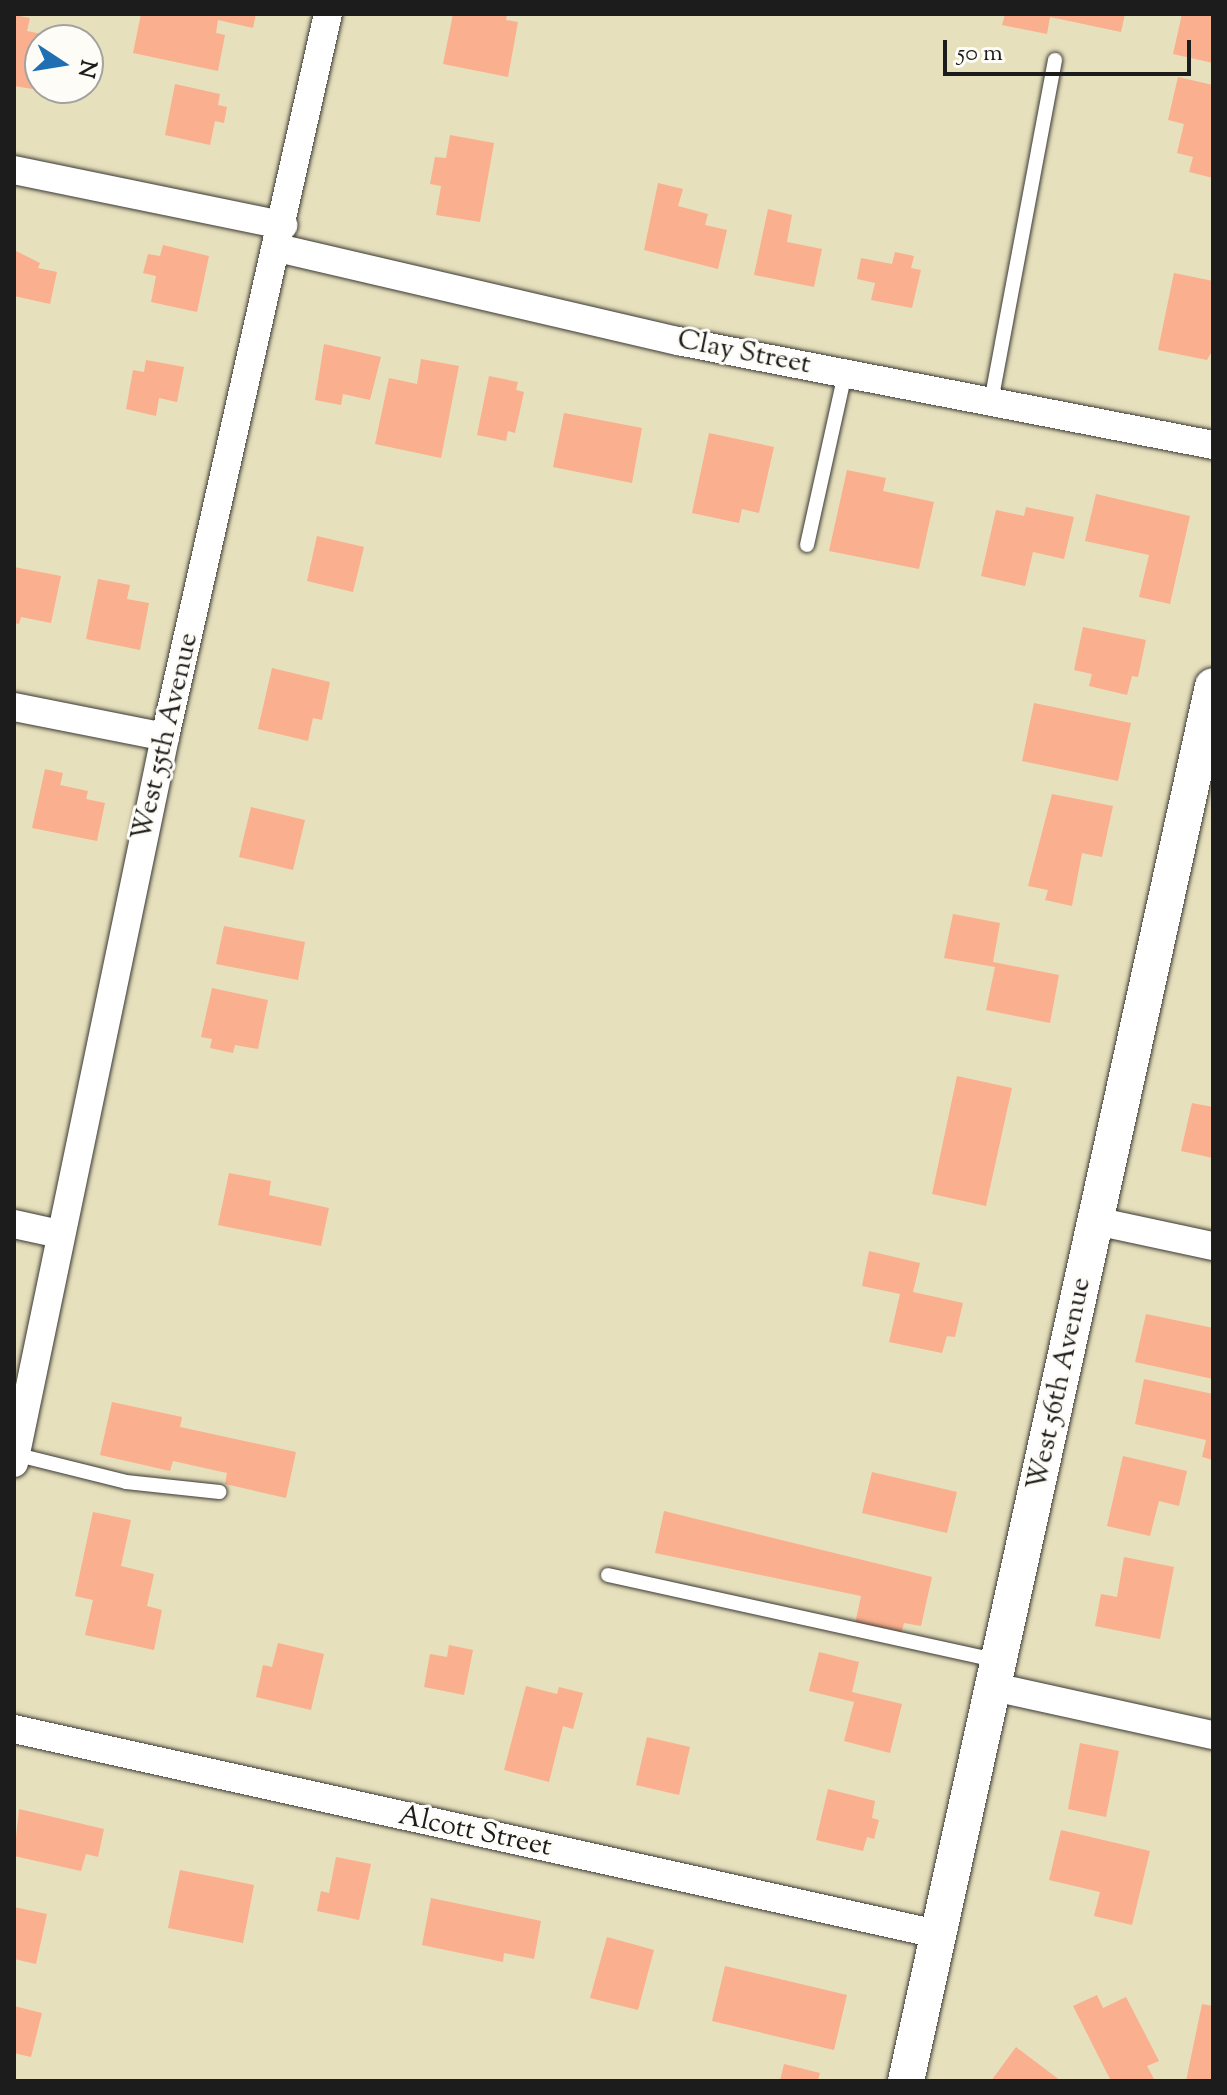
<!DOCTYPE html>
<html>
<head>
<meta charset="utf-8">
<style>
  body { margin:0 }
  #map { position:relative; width:1227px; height:2095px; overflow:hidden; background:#e7e0bd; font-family:"Sorts Mill Goudy",serif }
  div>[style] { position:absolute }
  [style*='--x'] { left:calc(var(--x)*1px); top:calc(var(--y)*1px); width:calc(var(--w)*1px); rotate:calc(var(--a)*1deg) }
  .building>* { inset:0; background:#faaf8e }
  .roads { filter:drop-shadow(0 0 2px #3a3934) drop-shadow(0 0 2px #3a3934) }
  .service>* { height:14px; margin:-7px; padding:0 7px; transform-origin:7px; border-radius:7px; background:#fff }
  .minor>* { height:28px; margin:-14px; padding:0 14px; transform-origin:14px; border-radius:14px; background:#fff }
  .tertiary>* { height:36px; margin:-18px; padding:0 18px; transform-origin:18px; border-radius:18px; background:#fff }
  span { translate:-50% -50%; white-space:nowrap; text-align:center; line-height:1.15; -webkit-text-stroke:6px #fdfcf7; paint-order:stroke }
  .street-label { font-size:28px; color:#1c1c1c }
  .frame { position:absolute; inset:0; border:16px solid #1c1c1c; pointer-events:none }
  .north { position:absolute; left:24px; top:24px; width:80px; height:80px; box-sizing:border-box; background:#fdfcf7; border:2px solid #a3a29f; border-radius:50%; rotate:102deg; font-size:22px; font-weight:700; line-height:32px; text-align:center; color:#1c1c1c }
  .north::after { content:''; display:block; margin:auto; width:28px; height:36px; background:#1f6fb2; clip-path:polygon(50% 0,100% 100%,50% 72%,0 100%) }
  .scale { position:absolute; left:943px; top:40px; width:248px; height:36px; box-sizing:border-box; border:4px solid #1c1c1c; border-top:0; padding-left:10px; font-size:24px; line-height:28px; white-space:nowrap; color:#1c1c1c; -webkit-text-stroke:6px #fdfcf7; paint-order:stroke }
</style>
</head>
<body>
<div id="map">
  <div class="building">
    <i style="clip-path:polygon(141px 14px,256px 14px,253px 28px,218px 20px,216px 33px,225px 35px,218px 71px,133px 53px)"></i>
    <i style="clip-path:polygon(453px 14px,507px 14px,506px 20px,518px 22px,508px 77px,443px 64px)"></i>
    <i style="clip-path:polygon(1005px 14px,1125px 14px,1121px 32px,1050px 17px,1047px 34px,1002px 25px)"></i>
    <i style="clip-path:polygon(1182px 14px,1213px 14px,1213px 63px,1173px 54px)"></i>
    <i style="clip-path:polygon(14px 15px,30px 18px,27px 31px,42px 34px,40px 88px,45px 91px,14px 86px)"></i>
    <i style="clip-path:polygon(1178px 77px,1213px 85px,1213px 178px,1189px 172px,1193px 157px,1177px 153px,1184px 124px,1168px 120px)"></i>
    <i style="clip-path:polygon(175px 84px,220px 94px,218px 105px,227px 107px,224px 123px,215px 121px,210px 145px,165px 135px)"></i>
    <i style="clip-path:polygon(450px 135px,494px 143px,480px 222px,436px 215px,441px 186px,430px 184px,435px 157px,446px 158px)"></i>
    <i style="clip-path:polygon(658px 183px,683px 189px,678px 206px,708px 214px,705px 225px,727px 230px,718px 269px,644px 250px)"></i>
    <i style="clip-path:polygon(768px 209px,792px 215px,787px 242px,822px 249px,814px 287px,754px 275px)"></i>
    <i style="clip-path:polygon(163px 245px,209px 256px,197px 312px,151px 302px,156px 276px,143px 273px,148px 254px,160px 256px)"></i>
    <i style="clip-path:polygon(16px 251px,40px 263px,38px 268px,57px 272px,50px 304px,14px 296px)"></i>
    <i style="clip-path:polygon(895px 252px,914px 256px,911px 268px,921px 270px,912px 308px,871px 300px,875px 283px,857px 279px,861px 258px,892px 264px)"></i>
    <i style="clip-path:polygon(1174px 273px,1213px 281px,1213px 349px,1207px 360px,1158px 350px)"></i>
    <i style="clip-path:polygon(324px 344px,381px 357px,370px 400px,343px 394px,341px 405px,315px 400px)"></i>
    <i style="clip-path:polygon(421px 359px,459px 366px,441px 458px,375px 444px,389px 378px,417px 384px)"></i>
    <i style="clip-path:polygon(146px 360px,184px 367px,177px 402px,159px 398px,156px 416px,126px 409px,133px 370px,144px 372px)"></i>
    <i style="clip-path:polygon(489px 376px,518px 382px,516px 390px,524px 392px,515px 433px,508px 431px,506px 441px,477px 435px)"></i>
    <i style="clip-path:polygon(564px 413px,642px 428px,632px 483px,553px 467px)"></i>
    <i style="clip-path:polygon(709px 433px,774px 447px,759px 513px,742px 509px,739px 523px,692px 513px)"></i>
    <i style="clip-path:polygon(847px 470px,886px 478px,883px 491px,934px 502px,919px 569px,829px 551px)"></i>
    <i style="clip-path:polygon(1096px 494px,1190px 516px,1170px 604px,1139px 597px,1149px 555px,1085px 541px)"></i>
    <i style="clip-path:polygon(1026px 507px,1074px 517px,1064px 559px,1033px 552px,1025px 586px,981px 576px,996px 510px,1024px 516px)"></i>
    <i style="clip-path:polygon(317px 536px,364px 547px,353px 592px,307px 581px)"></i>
    <i style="clip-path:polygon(14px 567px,61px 576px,51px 623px,21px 617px,19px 624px,14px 623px)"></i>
    <i style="clip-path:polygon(98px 579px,130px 585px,127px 599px,149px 603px,140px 650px,86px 639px)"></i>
    <i style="clip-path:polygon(1083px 627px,1146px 640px,1138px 677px,1132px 676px,1127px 695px,1089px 686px,1092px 674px,1074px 670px)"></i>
    <i style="clip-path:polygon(272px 668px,330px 682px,322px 720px,313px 718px,308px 741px,258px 729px)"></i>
    <i style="clip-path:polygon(1034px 703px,1131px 723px,1118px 781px,1022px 761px)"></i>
    <i style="clip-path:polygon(45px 769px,63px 773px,60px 785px,88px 791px,86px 799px,105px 803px,97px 841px,32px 828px)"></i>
    <i style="clip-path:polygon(1052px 794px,1113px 806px,1102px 857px,1082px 853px,1072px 906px,1045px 900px,1048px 890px,1028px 886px)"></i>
    <i style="clip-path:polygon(251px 807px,305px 820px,293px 870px,239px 857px)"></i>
    <i style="clip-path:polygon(953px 914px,1000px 923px,993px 962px,1059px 975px,1050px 1023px,986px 1010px,995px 967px,944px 958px)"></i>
    <i style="clip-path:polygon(224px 926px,305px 942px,298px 980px,216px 964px)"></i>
    <i style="clip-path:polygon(212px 988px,268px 1000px,258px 1049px,235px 1045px,233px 1053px,210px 1048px,212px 1039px,201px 1037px)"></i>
    <i style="clip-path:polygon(957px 1076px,1012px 1088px,986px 1206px,932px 1194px)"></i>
    <i style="clip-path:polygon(1192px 1103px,1213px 1107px,1213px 1158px,1181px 1151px)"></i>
    <i style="clip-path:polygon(229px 1173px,271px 1181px,269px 1195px,329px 1208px,321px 1246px,218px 1225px)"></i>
    <i style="clip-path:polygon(869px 1251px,920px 1263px,913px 1292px,963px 1303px,955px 1337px,947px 1336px,942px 1353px,889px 1342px,900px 1294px,862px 1286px)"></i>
    <i style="clip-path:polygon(1146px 1314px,1213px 1328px,1213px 1379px,1135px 1362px)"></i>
    <i style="clip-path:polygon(1144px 1379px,1213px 1394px,1213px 1460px,1202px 1457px,1206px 1440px,1135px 1424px)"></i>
    <i style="clip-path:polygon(112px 1402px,182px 1417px,180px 1427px,296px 1452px,286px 1498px,225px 1484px,227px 1473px,173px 1461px,170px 1471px,100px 1455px)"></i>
    <i style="clip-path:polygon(1123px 1456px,1187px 1471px,1179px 1506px,1159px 1501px,1150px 1536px,1107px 1526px)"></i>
    <i style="clip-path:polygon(872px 1472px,957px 1492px,947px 1533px,862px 1513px)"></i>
    <i style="clip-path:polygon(664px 1511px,932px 1577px,921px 1626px,904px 1623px,901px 1634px,855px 1624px,861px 1596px,655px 1553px)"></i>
    <i style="clip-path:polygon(93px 1512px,131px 1520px,121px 1566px,154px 1574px,147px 1606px,162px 1610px,154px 1650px,85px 1635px,93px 1600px,75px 1596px)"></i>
    <i style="clip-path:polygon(1124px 1557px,1174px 1567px,1160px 1639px,1095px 1626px,1101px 1594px,1117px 1597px)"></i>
    <i style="clip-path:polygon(278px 1643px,324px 1654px,311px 1710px,256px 1697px,263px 1665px,272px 1667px)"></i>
    <i style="clip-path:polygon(449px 1645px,473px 1650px,464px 1695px,424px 1687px,430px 1654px,447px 1657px)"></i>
    <i style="clip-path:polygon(819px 1652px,859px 1662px,852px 1692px,902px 1704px,890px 1753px,844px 1741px,854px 1702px,809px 1691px)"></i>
    <i style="clip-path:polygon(526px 1686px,557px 1694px,559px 1687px,583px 1693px,573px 1729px,563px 1726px,549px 1782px,504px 1770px)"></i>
    <i style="clip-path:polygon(647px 1737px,690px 1747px,679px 1795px,636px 1785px)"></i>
    <i style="clip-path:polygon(1080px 1743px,1119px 1751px,1106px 1817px,1068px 1809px)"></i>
    <i style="clip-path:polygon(828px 1789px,875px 1801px,872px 1818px,879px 1820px,874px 1839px,867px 1837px,863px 1851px,816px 1840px)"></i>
    <i style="clip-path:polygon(19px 1809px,104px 1829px,98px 1857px,86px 1854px,81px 1871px,14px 1856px)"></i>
    <i style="clip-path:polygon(1061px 1830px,1150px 1851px,1132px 1925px,1094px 1916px,1100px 1892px,1049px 1880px)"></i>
    <i style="clip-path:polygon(336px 1857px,371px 1864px,359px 1920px,317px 1911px,321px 1891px,329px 1893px)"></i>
    <i style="clip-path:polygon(180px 1870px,254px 1885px,243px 1943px,168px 1928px)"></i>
    <i style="clip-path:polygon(431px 1898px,541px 1921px,534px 1959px,504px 1953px,503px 1962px,422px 1945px)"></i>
    <i style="clip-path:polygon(14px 1907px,47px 1914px,36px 1964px,14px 1959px)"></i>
    <i style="clip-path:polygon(607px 1937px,654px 1950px,638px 2010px,590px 1998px)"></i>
    <i style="clip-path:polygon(725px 1966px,847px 1995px,834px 2050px,712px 2021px)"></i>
    <i style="clip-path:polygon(1097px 1995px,1103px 2008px,1126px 1997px,1159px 2061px,1147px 2066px,1155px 2081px,1111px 2081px,1073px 2006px)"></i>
    <i style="clip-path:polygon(1202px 2004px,1213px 2006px,1213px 2081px,1186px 2081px)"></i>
    <i style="clip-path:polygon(14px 2006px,42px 2013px,31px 2057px,14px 2053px)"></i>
    <i style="clip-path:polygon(1016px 2047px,1061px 2081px,991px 2081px)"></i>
    <i style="clip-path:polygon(784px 2064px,820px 2073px,818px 2081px,780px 2081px)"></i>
  </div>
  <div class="roads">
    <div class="service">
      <i style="--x:991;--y:402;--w:348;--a:-79.4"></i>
      <i style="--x:807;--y:545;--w:176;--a:-77.5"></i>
      <i style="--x:14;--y:1454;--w:115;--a:14"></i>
      <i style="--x:126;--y:1482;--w:94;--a:6.1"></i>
      <i style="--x:608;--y:1575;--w:400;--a:12.4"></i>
    </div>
    <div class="minor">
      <i style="--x:14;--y:170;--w:275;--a:11.6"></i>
      <i style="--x:278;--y:248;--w:411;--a:13.1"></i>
      <i style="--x:678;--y:341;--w:545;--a:11"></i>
      <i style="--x:14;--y:707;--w:154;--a:11.2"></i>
      <i style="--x:1096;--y:1221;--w:120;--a:12.1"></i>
      <i style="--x:14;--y:1224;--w:46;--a:12.5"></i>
      <i style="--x:14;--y:1463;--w:742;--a:-78.25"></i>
      <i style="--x:165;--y:737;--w:741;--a:-77.3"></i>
      <i style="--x:994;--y:1687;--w:224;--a:12.4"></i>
      <i style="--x:14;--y:1729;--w:945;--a:12.52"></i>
    </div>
    <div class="tertiary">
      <i style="--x:906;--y:2081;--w:1428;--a:-77.59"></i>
    </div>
  </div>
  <div class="street-label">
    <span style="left:744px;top:353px;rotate:11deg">Clay Street</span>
    <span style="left:166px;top:737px;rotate:-77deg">West 55th Avenue</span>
    <span style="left:1060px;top:1384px;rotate:-78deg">West 56th Avenue</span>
    <span style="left:475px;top:1832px;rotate:12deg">Alcott Street</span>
  </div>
  <div class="frame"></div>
  <div class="north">N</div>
  <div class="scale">50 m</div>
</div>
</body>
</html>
